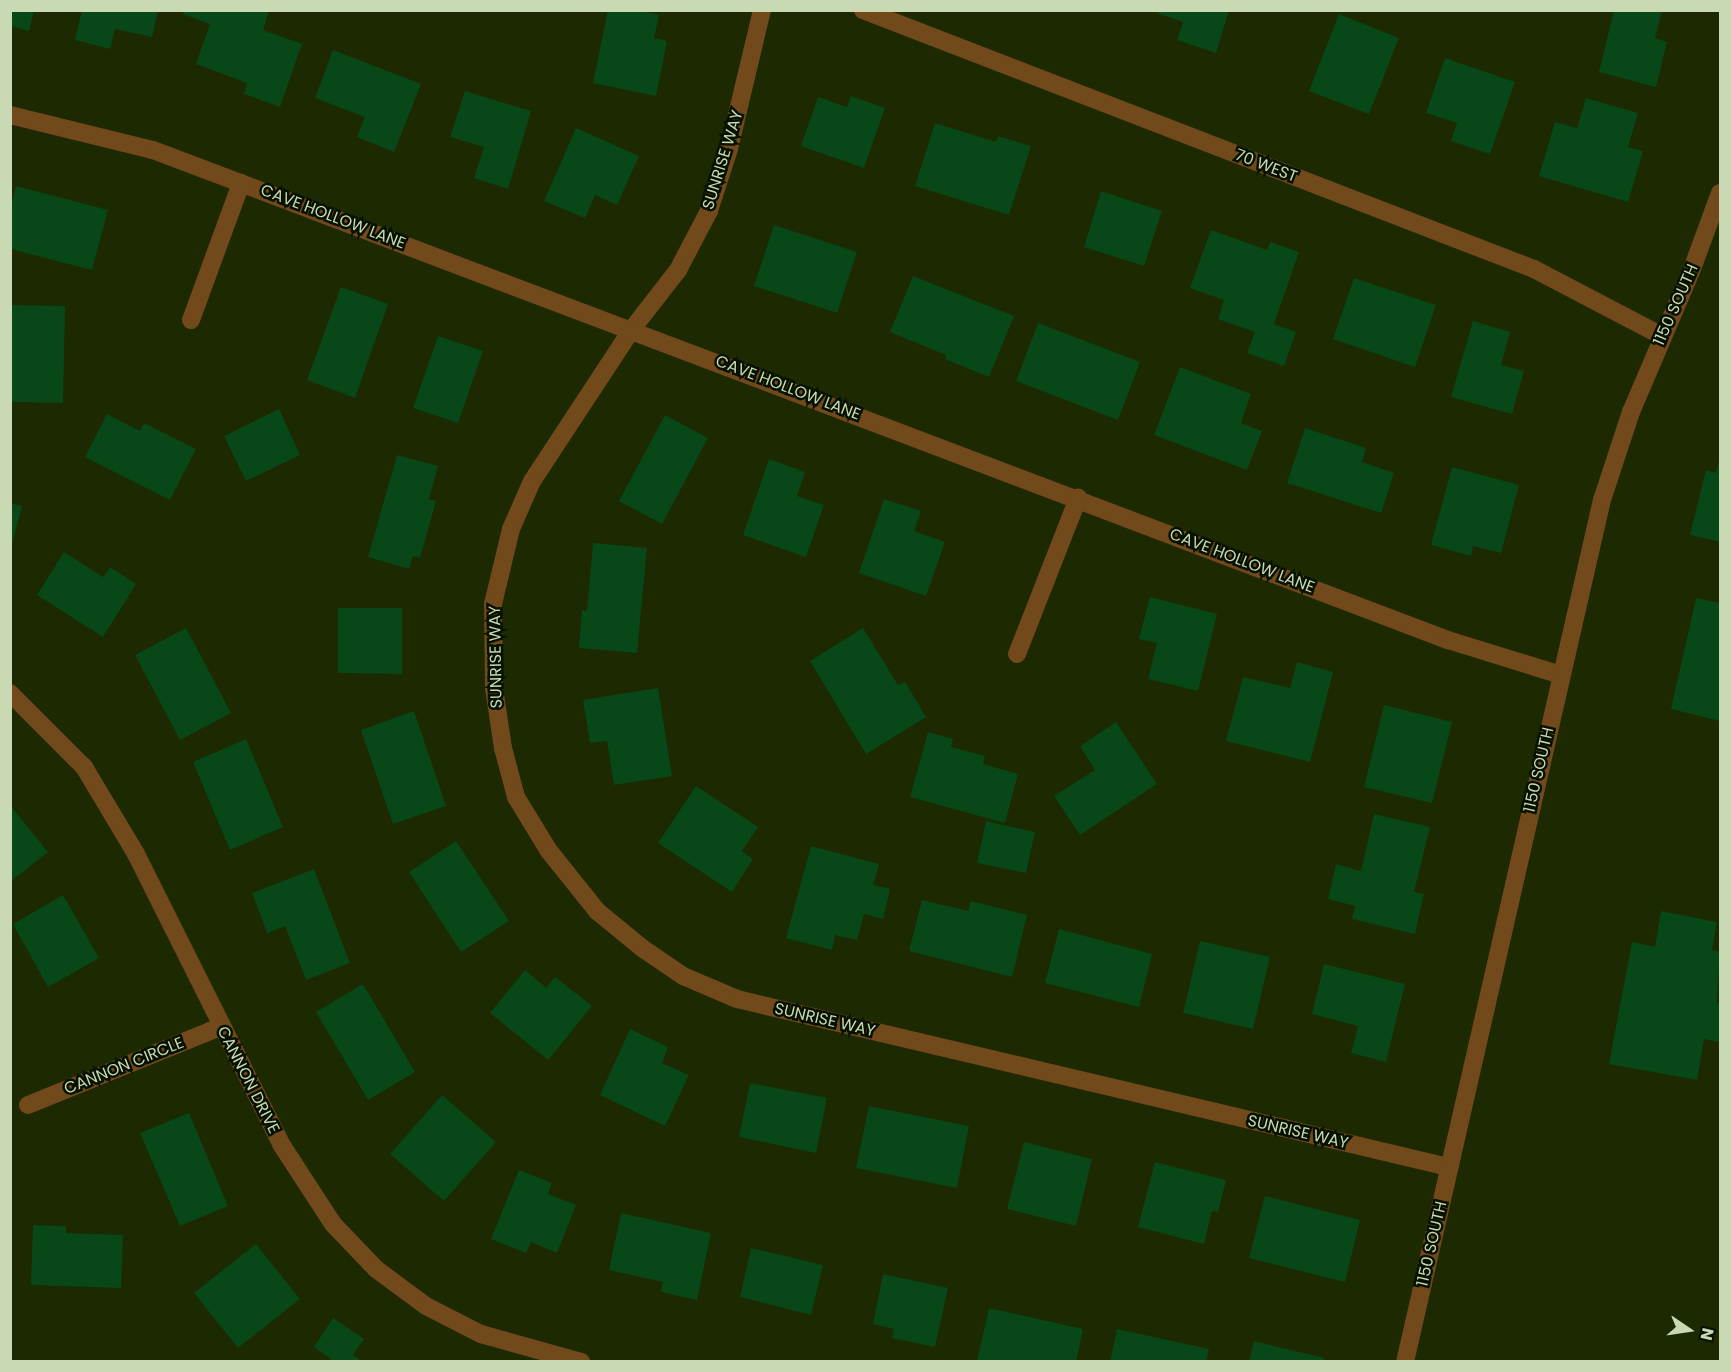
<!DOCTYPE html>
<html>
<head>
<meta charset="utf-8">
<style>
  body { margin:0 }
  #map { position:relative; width:1731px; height:1372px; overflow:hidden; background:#1c2901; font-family:Poppins,sans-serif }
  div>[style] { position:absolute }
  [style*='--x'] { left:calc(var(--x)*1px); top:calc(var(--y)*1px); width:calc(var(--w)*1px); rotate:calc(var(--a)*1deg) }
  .building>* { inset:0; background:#084717 }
  .street>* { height:18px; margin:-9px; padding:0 9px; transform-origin:9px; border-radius:9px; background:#71491b }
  span { translate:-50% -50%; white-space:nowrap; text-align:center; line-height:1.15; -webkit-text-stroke:5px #071100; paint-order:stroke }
  .street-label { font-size:16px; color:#c8d9b3 }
  .frame { position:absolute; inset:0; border:12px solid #c8d9b3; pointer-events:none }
  .north { position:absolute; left:1659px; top:1300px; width:60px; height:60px; -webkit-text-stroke:4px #071100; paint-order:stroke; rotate:103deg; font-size:16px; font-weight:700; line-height:24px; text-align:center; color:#c8d9b3 }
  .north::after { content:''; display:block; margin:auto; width:21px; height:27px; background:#c8d9b3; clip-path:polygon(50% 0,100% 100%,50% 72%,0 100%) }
</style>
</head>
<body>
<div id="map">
  <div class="building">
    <i style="clip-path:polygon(10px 10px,34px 10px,29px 31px,10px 26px)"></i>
    <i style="clip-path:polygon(82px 10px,158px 10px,152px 37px,115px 29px,110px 49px,75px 40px)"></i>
    <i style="clip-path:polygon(184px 10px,269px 10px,263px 30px,302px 44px,280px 107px,244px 94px,247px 83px,196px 64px,210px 24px,183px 14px)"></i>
    <i style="clip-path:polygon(608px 10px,637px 10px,659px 15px,654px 38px,667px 41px,656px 96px,593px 83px)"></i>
    <i style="clip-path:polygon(1158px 10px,1229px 10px,1216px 53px,1177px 40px,1183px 22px,1157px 13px)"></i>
    <i style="clip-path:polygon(1614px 10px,1662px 10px,1655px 38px,1667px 42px,1656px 87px,1599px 72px)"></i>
    <i style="clip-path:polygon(1339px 14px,1399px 38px,1369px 114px,1309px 91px)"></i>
    <i style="clip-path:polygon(333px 50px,421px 84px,394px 152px,357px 137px,365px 117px,315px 98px)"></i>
    <i style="clip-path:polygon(1445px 58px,1515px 82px,1490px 154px,1451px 141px,1457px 123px,1426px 113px)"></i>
    <i style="clip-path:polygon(465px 91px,531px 111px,508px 189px,474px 178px,484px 147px,450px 137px)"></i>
    <i style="clip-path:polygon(851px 96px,885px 108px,864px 168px,801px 146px,818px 97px,847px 107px)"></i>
    <i style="clip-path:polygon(1586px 98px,1638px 113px,1628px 147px,1643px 151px,1628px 202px,1539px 176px,1555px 122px,1577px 128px)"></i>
    <i style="clip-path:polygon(935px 123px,996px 142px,998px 136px,1031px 146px,1009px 215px,915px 186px)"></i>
    <i style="clip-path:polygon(576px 128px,639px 156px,617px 205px,595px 195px,585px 218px,544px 201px)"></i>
    <i style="clip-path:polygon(16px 186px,108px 210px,92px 270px,10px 249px,10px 209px)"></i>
    <i style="clip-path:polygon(1101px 191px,1162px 211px,1144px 266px,1084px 247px)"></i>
    <i style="clip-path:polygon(774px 225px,857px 252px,837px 313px,754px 286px)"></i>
    <i style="clip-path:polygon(1211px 230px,1267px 250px,1270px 242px,1299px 252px,1274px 324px,1296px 332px,1284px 366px,1247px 353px,1255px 332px,1218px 319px,1224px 300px,1190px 288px)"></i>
    <i style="clip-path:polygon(913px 276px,1014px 316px,989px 377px,945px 359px,946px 355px,890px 332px)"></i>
    <i style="clip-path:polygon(1354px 278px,1436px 305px,1415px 367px,1333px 339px)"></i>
    <i style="clip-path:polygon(341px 287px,388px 304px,355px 398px,307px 380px)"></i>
    <i style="clip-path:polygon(10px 305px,65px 306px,63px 403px,10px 402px)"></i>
    <i style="clip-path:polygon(1473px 321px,1510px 332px,1501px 365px,1524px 371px,1512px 414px,1451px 397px)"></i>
    <i style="clip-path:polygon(1038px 323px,1140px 362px,1118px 420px,1016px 381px)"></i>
    <i style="clip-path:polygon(438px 336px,483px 351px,458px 423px,413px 408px)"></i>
    <i style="clip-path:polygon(1180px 367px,1251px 394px,1241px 423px,1262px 431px,1247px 470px,1154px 435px)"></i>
    <i style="clip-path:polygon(279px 409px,300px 455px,246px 481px,224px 436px)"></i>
    <i style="clip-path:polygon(107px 414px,140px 431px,144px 423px,196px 449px,170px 500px,85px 457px)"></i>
    <i style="clip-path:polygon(665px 415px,708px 438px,662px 524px,619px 501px)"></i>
    <i style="clip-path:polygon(1305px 428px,1366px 448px,1362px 462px,1394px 473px,1381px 513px,1287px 483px)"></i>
    <i style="clip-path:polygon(397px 455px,438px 466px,429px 499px,436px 501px,420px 558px,413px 556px,409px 569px,368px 557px)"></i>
    <i style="clip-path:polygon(1720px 456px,1720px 542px,1690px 535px,1706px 470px,1716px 473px)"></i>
    <i style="clip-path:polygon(769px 459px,805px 472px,797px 496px,824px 505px,806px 557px,743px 535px)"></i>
    <i style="clip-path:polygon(1452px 467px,1519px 485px,1501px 553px,1473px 546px,1471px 556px,1431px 545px)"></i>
    <i style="clip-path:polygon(884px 499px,921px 511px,914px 531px,945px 542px,926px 596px,859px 573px)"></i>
    <i style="clip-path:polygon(10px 503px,22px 506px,11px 548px,10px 548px)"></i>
    <i style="clip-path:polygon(593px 543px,647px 548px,637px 653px,579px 648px,582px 610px,587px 611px)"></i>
    <i style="clip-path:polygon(64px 552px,103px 577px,110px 567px,136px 584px,103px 637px,37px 595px)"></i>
    <i style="clip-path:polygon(1150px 597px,1217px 614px,1198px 691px,1148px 679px,1157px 643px,1139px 639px)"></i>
    <i style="clip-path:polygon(1696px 598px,1720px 603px,1720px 721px,1671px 709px)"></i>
    <i style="clip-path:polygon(338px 608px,402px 608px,402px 674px,338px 673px)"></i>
    <i style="clip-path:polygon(186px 628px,231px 713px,180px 740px,135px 655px)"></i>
    <i style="clip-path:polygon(863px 628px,898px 685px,905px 682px,926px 717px,866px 754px,810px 661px)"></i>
    <i style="clip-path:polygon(1297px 662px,1333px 672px,1310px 762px,1226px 741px,1243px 677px,1290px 688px)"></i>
    <i style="clip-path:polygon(658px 688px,672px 776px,614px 785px,607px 741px,590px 743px,583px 700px)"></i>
    <i style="clip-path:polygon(1384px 705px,1452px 722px,1432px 803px,1364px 787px)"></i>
    <i style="clip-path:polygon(414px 711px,446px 806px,393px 824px,361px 730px)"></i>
    <i style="clip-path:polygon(1116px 722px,1157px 784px,1080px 835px,1054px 796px,1095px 770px,1080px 746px)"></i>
    <i style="clip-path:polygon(928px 732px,953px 739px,951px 747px,985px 756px,983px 764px,1018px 774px,1005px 823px,910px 797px)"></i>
    <i style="clip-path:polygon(246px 739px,283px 827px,230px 850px,193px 762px)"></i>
    <i style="clip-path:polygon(696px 786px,758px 827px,742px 851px,753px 859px,732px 892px,658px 843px)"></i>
    <i style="clip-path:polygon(10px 805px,48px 852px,10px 882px)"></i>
    <i style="clip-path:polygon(1374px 814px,1430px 827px,1414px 892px,1424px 894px,1415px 934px,1352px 919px,1355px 906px,1328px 899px,1336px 864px,1361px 871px)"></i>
    <i style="clip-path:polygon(986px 821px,1035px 832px,1026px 873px,977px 863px)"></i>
    <i style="clip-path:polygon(456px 841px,509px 921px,461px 952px,409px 872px)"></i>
    <i style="clip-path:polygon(811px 846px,879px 864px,873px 885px,890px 889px,883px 919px,864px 914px,857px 940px,835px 935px,832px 950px,786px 938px)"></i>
    <i style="clip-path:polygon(314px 869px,350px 963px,306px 980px,285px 926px,267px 933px,252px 893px)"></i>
    <i style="clip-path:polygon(63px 895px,99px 958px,48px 987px,13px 924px)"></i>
    <i style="clip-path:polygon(922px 900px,968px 911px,971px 901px,1027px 915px,1012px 977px,909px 951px)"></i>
    <i style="clip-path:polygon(1661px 911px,1717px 922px,1712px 950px,1720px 952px,1717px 1003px,1720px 1003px,1720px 1042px,1704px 1039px,1697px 1080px,1609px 1064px,1632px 942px,1655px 947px)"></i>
    <i style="clip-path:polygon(1059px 929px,1152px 954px,1139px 1007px,1045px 983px)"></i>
    <i style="clip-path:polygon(1200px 941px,1270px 957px,1253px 1029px,1183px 1013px)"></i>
    <i style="clip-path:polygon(1324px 964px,1405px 984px,1386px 1062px,1351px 1053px,1358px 1026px,1312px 1014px)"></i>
    <i style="clip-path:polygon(525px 970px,546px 988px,555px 977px,592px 1006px,548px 1060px,490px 1013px)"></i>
    <i style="clip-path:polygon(363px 984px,415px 1072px,368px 1100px,316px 1012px)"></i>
    <i style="clip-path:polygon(630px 1029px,668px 1047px,662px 1063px,689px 1075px,665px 1126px,600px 1095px)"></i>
    <i style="clip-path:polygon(750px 1083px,827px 1098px,816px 1153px,739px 1137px)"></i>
    <i style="clip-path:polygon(442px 1095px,496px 1142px,444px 1201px,390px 1154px)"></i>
    <i style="clip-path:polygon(869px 1106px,969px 1126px,957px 1188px,856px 1168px)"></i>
    <i style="clip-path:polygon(189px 1113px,228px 1206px,180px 1226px,140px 1133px)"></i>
    <i style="clip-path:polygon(1024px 1142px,1092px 1159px,1076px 1226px,1007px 1209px)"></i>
    <i style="clip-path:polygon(1155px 1162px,1226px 1180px,1218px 1212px,1212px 1211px,1204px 1244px,1138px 1227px)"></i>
    <i style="clip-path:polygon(519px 1170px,552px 1183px,548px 1194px,576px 1205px,557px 1253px,531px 1242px,526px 1253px,491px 1239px)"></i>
    <i style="clip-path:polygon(1265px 1196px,1360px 1220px,1345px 1282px,1249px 1258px)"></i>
    <i style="clip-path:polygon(621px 1213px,711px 1233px,697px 1300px,661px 1292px,663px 1282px,609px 1270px)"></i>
    <i style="clip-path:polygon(33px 1225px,66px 1226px,66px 1233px,123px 1235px,121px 1288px,31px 1285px)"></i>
    <i style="clip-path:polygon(256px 1244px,300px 1299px,238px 1348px,194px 1293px)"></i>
    <i style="clip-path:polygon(751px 1248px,823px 1265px,811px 1315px,740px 1297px)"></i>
    <i style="clip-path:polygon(883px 1274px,948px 1288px,935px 1347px,892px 1338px,894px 1329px,873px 1324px)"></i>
    <i style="clip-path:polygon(989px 1308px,1083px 1329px,1076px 1362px,977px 1361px)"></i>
    <i style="clip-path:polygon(333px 1318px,364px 1339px,353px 1355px,363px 1362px,335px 1362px,314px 1347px)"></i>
    <i style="clip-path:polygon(1117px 1329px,1209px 1349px,1206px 1362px,1110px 1362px)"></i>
    <i style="clip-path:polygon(1254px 1341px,1324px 1358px,1323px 1362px,1249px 1362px)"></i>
  </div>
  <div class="street">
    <i style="--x:762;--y:10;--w:143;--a:103.4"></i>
    <i style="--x:729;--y:149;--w:65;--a:107.9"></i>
    <i style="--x:709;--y:211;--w:67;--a:117.7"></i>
    <i style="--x:678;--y:270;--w:75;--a:127.9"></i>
    <i style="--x:632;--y:329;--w:182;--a:123.3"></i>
    <i style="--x:532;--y:481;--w:52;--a:113.6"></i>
    <i style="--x:511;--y:529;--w:77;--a:103.5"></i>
    <i style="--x:493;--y:604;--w:84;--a:89.3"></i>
    <i style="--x:494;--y:688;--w:61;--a:81.5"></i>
    <i style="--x:503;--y:748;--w:51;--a:75.1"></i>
    <i style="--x:516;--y:797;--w:63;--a:58.6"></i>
    <i style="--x:549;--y:851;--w:77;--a:51.3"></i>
    <i style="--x:597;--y:911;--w:58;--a:39.4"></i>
    <i style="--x:642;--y:948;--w:50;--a:34.3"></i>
    <i style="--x:683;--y:976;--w:59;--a:23.1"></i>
    <i style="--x:737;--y:999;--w:732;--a:13.28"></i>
    <i style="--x:863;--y:10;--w:719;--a:21.11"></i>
    <i style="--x:1534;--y:269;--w:144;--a:27.6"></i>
    <i style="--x:10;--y:115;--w:147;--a:13.8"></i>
    <i style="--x:153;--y:150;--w:1385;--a:20.73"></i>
    <i style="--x:1448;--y:640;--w:118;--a:17.2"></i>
    <i style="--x:191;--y:320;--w:146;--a:-69.9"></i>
    <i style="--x:1017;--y:654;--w:168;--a:-68.6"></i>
    <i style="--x:10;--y:693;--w:105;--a:45"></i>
    <i style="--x:84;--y:767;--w:101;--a:59.1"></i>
    <i style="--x:136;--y:854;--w:324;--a:63.4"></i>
    <i style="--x:281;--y:1144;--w:95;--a:57"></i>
    <i style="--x:333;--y:1224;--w:62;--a:46.3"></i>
    <i style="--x:376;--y:1269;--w:62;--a:36.5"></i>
    <i style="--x:426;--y:1306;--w:62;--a:27"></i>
    <i style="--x:481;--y:1334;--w:104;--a:15.6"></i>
    <i style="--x:28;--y:1105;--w:207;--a:-22.1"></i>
    <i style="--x:1405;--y:1362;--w:884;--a:-77.13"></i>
    <i style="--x:1602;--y:500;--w:93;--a:-71.8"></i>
    <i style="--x:1631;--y:412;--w:155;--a:-66.9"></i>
    <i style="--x:1692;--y:269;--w:81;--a:-69.8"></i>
  </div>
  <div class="street-label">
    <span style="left:723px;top:160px;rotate:-73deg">SUNRISE WAY</span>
    <span style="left:1266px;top:166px;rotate:21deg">70 WEST</span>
    <span style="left:333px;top:217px;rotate:21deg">CAVE HOLLOW LANE</span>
    <span style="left:1676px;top:305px;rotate:-66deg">1150 SOUTH</span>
    <span style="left:788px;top:388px;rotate:21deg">CAVE HOLLOW LANE</span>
    <span style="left:1242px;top:561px;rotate:21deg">CAVE HOLLOW LANE</span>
    <span style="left:496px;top:657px;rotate:-91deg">SUNRISE WAY</span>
    <span style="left:1539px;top:770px;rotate:-77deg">1150 SOUTH</span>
    <span style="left:825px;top:1020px;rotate:13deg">SUNRISE WAY</span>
    <span style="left:124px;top:1066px;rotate:-22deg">CANNON CIRCLE</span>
    <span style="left:248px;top:1080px;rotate:63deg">CANNON DRIVE</span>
    <span style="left:1298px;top:1132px;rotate:13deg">SUNRISE WAY</span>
    <span style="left:1432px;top:1244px;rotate:-77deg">1150 SOUTH</span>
  </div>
  <div class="frame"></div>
  <div class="north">N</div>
</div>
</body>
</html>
